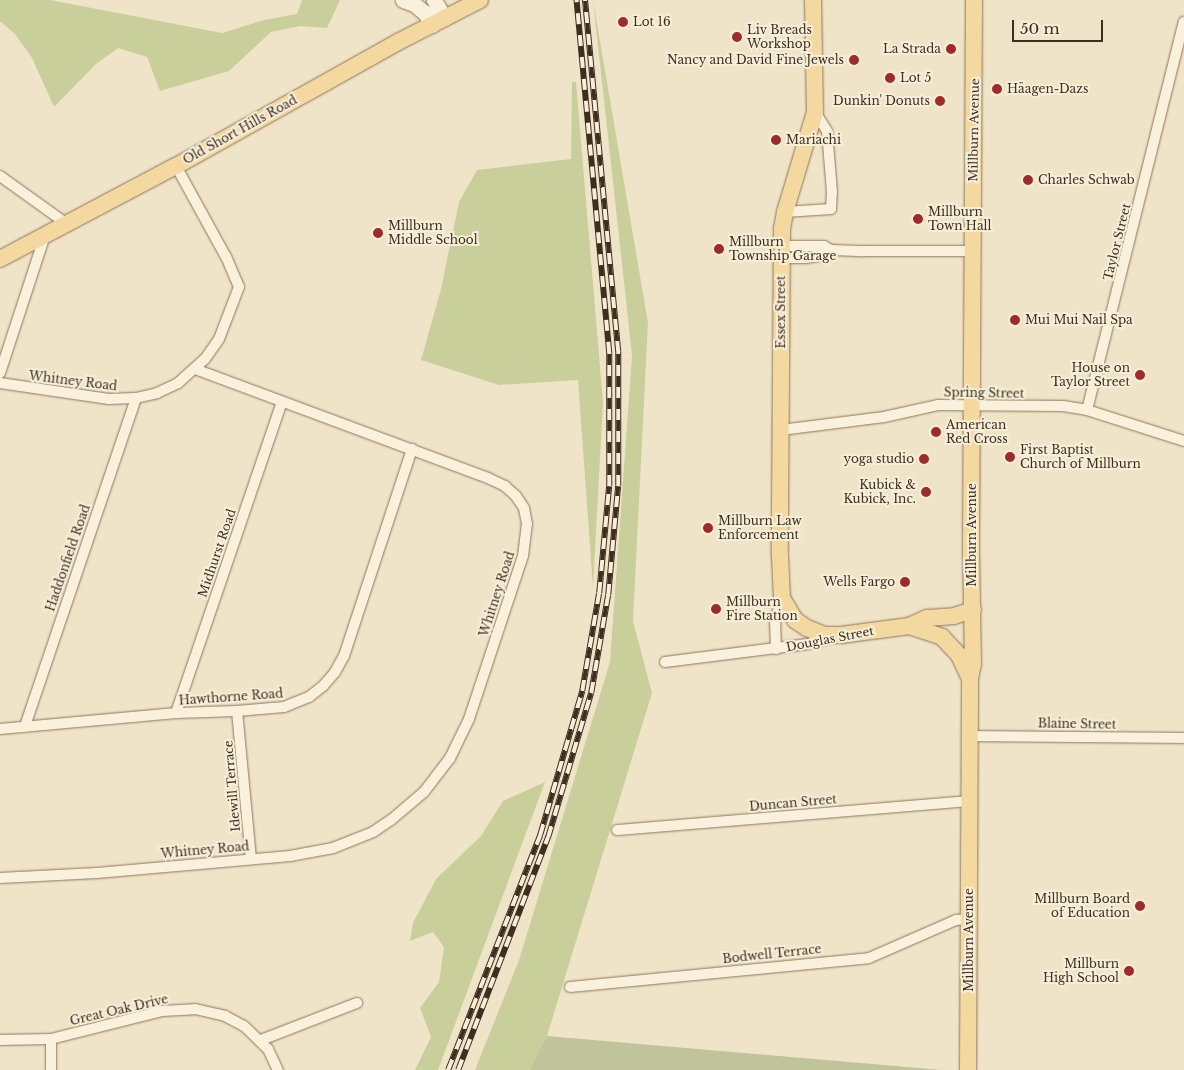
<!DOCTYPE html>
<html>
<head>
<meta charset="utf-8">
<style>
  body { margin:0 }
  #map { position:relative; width:1184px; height:1070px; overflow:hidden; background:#f0e4c8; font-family:"Libre Baskerville",serif }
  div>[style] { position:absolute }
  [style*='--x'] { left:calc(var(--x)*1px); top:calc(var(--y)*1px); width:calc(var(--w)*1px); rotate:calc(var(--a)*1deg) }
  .green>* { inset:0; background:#c9cf9b }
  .cemetery>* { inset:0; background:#bfc49a }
  .roads { filter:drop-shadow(0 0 1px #8d765c) drop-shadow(0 0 1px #8d765c) }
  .street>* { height:10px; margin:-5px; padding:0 5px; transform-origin:5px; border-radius:5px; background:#faf1dc }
  .secondary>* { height:15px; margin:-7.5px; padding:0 7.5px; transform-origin:7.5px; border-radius:7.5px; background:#faf1dc }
  .primary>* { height:16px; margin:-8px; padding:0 8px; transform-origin:8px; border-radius:8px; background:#f3d9a0 }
  .rail>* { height:5.5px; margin-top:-2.75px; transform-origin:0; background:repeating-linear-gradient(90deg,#f7eed8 0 11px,#3d2e20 0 22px); box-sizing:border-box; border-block:1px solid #3d2e20 }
  .dots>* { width:14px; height:14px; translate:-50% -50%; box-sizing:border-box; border:2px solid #f7eed8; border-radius:50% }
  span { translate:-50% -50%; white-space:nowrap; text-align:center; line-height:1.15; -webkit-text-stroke:4px #f7eed8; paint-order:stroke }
  .poi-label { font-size:12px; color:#3d2e20 }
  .left { translate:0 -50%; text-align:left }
  .right { translate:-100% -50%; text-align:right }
  .street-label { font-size:12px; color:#3d2e20 }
  .scale { position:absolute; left:1012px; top:20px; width:91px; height:22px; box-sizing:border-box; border:2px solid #3d2e20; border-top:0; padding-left:6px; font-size:15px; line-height:18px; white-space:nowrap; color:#3d2e20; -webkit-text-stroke:4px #f7eed8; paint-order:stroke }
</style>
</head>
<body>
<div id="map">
  <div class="green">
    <i style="clip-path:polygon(0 0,50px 0,222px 33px,264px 20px,297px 14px,302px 0,340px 0,327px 28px,300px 26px,271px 32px,229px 71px,160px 91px,147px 57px,118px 48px,96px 64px,54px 107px,32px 58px,15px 34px,0 21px)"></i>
    <i style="clip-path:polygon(593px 0,648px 323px,633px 621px,652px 693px,547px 1036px,529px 1070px,475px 1070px,519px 960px,610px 662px,632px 355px)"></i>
    <i style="clip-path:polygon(572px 82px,576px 82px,603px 402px,593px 588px,578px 380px,499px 385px,421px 360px,441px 289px,459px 202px,477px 170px,571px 159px)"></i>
    <i style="clip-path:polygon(545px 782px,438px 1070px,415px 1070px,431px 1037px,420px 1008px,439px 982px,444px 947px,433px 932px,410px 941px,413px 923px,436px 879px,481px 836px,503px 801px)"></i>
  </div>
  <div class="cemetery">
    <i style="clip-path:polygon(547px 1036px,942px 1070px,529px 1070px)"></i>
  </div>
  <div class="roads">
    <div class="street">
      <i style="--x:0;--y:176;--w:82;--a:35.6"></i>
      <i style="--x:785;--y:212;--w:46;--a:-3.7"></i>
      <i style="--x:831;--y:209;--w:17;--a:-87"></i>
      <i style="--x:832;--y:192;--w:61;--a:-94.7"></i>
      <i style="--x:827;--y:131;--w:22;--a:-122"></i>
      <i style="--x:782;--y:246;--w:42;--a:0"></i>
      <i style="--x:824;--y:246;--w:8;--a:30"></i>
      <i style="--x:831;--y:250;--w:34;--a:2"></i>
      <i style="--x:865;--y:251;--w:107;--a:0"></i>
      <i style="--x:781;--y:258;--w:25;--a:0"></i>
      <i style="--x:806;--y:258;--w:18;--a:-9"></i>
      <i style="--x:824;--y:255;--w:9;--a:-36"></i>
      <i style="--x:0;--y:373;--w:145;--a:-71.9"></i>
      <i style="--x:0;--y:383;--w:110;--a:8.4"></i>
      <i style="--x:109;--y:399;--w:27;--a:-2"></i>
      <i style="--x:136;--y:398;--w:22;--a:-13"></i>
      <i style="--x:157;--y:393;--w:23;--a:-25"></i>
      <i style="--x:178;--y:383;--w:36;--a:-42"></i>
      <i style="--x:205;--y:359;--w:24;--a:-55"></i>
      <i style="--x:219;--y:339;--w:56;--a:-69"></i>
      <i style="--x:239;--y:287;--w:33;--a:-113"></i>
      <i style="--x:226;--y:257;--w:104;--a:-118.8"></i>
      <i style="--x:1087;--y:410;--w:400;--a:-76"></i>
      <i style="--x:781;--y:430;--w:104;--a:-7.2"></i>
      <i style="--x:884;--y:417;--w:55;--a:-12.5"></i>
      <i style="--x:938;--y:405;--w:125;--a:0.5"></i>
      <i style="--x:1063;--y:406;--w:24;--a:9"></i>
      <i style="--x:1087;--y:410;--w:102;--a:17.7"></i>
      <i style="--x:776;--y:649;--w:28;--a:-92"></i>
      <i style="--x:775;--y:621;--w:24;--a:-73"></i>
      <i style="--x:665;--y:662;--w:144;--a:-7.2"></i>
      <i style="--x:808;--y:644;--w:23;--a:-15"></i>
      <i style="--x:237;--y:711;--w:149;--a:84.6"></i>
      <i style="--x:176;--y:713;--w:329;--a:-71.2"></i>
      <i style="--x:25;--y:726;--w:346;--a:-71.3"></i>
      <i style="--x:0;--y:729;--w:177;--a:-5.2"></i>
      <i style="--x:176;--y:713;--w:61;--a:-1.9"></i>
      <i style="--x:237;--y:711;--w:47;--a:-4.9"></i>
      <i style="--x:284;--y:707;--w:27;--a:-22"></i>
      <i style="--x:309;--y:697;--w:18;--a:-38"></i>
      <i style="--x:323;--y:686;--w:18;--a:-49"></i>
      <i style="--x:335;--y:672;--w:18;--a:-61"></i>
      <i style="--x:344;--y:656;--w:218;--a:-71.8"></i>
      <i style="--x:969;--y:736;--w:215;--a:0.5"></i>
      <i style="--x:617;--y:830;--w:355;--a:-4.7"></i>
      <i style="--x:0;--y:878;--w:97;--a:-3"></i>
      <i style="--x:97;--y:873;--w:194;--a:-5"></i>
      <i style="--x:290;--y:856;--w:44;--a:-10.5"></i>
      <i style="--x:333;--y:848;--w:43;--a:-21.8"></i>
      <i style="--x:373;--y:832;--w:22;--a:-34"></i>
      <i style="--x:391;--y:820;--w:43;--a:-40.3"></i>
      <i style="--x:424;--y:792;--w:43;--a:-52.6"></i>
      <i style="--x:450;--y:758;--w:43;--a:-64"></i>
      <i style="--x:469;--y:719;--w:172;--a:-71.7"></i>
      <i style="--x:523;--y:556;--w:32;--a:-83"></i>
      <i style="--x:527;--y:524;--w:16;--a:-101"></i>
      <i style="--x:524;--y:508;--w:14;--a:-124"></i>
      <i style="--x:516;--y:496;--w:15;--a:-138"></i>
      <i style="--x:505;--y:486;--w:19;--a:-155"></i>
      <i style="--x:488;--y:478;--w:313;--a:-159.6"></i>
      <i style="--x:570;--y:987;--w:300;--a:-5.5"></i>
      <i style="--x:869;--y:958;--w:95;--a:-23.6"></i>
      <i style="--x:956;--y:920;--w:12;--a:-5"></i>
      <i style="--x:0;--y:1040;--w:51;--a:-1.1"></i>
      <i style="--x:51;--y:1039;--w:114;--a:-14.2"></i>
      <i style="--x:162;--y:1011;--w:33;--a:-3"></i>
      <i style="--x:195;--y:1009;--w:31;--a:13"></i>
      <i style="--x:225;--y:1016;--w:21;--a:28"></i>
      <i style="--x:244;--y:1026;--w:33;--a:44"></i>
      <i style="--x:268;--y:1049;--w:23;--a:65"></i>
      <i style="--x:261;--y:1040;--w:103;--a:-21.1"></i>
      <i style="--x:51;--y:1070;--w:31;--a:-90"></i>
    </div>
    <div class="secondary">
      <i style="--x:403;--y:0;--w:12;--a:20"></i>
      <i style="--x:414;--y:4;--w:14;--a:39"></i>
      <i style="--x:425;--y:13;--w:14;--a:60"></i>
      <i style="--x:434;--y:0;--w:21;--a:59"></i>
    </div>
    <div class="primary">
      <i style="--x:813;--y:0;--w:112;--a:89"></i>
      <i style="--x:815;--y:112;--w:104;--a:106.7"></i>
      <i style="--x:785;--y:212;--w:17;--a:100"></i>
      <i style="--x:782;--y:229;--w:327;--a:90.4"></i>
      <i style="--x:780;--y:556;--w:42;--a:87.3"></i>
      <i style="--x:782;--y:598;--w:26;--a:59"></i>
      <i style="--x:795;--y:620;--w:14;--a:34"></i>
      <i style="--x:807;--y:628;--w:18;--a:22"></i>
      <i style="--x:824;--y:635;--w:17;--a:0"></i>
      <i style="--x:841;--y:635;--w:69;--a:-7.5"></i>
      <i style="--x:909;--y:626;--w:35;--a:18"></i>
      <i style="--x:942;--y:637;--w:25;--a:47"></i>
      <i style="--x:959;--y:655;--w:26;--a:65"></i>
      <i style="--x:0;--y:259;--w:199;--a:-27.9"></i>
      <i style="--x:176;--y:166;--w:254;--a:-29.2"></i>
      <i style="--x:398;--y:42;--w:92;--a:-27.1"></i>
      <i style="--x:909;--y:626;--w:20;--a:-24"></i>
      <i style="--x:927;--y:618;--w:27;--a:-4"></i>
      <i style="--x:954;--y:616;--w:20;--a:-18"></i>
      <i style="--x:968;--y:1070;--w:391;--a:-89.7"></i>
      <i style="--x:970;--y:679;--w:15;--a:-79"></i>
      <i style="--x:973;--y:664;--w:113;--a:-91"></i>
      <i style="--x:971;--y:551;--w:551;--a:-89.69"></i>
    </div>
  </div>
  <div class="rail">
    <i style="--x:448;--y:1070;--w:252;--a:-68.6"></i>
    <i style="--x:540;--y:835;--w:150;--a:-73.7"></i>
    <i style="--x:582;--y:691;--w:99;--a:-80.2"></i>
    <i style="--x:599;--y:593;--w:107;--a:-84.7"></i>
    <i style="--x:609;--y:486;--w:133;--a:-90"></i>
    <i style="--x:609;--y:353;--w:355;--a:-95.3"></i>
    <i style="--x:458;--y:1070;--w:250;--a:-68.9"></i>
    <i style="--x:548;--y:837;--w:150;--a:-73.4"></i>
    <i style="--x:591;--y:693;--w:99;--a:-80.2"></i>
    <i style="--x:608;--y:595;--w:109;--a:-84.8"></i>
    <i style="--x:618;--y:486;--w:134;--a:-90"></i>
    <i style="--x:618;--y:352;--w:354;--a:-95.4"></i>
  </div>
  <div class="dots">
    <i style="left:623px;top:22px;background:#9e2a2b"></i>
    <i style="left:737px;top:37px;background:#9e2a2b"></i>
    <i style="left:951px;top:49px;background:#9e2a2b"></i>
    <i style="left:854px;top:60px;background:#9e2a2b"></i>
    <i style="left:890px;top:78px;background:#9e2a2b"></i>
    <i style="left:997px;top:89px;background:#9e2a2b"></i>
    <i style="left:940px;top:101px;background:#9e2a2b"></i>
    <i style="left:776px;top:140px;background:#9e2a2b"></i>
    <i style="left:1028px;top:180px;background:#9e2a2b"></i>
    <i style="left:918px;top:219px;background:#9e2a2b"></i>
    <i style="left:378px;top:233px;background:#9e2a2b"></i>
    <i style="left:719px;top:249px;background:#9e2a2b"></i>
    <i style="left:1015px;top:320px;background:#9e2a2b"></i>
    <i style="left:1140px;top:375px;background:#9e2a2b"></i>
    <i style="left:936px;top:432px;background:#9e2a2b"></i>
    <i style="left:1010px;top:457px;background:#9e2a2b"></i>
    <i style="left:924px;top:459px;background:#9e2a2b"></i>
    <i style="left:926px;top:492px;background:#9e2a2b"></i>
    <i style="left:708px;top:528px;background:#9e2a2b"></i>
    <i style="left:905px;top:582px;background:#9e2a2b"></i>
    <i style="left:716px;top:609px;background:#9e2a2b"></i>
    <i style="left:1140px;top:906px;background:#9e2a2b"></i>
    <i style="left:1129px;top:971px;background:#9e2a2b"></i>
  </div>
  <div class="poi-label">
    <span class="left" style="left:633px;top:22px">Lot 16</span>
    <span class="left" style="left:747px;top:37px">Liv Breads<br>Workshop</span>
    <span class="right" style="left:941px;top:49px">La Strada</span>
    <span class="right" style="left:844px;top:60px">Nancy and David Fine Jewels</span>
    <span class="left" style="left:900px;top:78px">Lot 5</span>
    <span class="left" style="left:1007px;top:89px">Häagen-Dazs</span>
    <span class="right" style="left:930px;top:101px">Dunkin' Donuts</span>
    <span class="left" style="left:786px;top:140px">Mariachi</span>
    <span class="left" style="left:1038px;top:180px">Charles Schwab</span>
    <span class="left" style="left:928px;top:219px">Millburn<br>Town Hall</span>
    <span class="left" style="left:388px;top:233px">Millburn<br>Middle School</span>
    <span class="left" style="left:729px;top:249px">Millburn<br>Township Garage</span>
    <span class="left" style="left:1025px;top:320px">Mui Mui Nail Spa</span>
    <span class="right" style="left:1130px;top:375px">House on<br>Taylor Street</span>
    <span class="left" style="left:946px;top:432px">American<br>Red Cross</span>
    <span class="left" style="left:1020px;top:457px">First Baptist<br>Church of Millburn</span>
    <span class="right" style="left:914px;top:459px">yoga studio</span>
    <span class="right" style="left:916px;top:492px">Kubick &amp;<br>Kubick, Inc.</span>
    <span class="left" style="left:718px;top:528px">Millburn Law<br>Enforcement</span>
    <span class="right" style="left:895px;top:582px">Wells Fargo</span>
    <span class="left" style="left:726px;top:609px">Millburn<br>Fire Station</span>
    <span class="right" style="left:1130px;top:906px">Millburn Board<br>of Education</span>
    <span class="right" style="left:1119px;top:971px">Millburn<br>High School</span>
  </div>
  <div class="street-label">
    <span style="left:240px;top:130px;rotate:-29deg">Old Short Hills Road</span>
    <span style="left:974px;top:130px;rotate:-89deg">Millburn Avenue</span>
    <span style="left:1117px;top:242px;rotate:-76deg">Taylor Street</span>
    <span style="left:781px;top:312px;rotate:-90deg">Essex Street</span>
    <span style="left:73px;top:381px;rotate:7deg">Whitney Road</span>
    <span style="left:984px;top:393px;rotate:1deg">Spring Street</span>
    <span style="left:972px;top:535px;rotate:-90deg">Millburn Avenue</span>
    <span style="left:217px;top:553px;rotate:-71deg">Midhurst Road</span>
    <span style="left:68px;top:558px;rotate:-71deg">Haddonfield Road</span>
    <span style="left:497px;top:594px;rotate:-72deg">Whitney Road</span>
    <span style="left:830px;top:639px;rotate:-11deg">Douglas Street</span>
    <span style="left:231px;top:697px;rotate:-4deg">Hawthorne Road</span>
    <span style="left:1077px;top:724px;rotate:1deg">Blaine Street</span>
    <span style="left:232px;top:786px;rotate:-95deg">Idewill Terrace</span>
    <span style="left:793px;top:803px;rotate:-5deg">Duncan Street</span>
    <span style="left:205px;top:850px;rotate:-5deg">Whitney Road</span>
    <span style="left:969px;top:940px;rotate:-90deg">Millburn Avenue</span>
    <span style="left:772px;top:954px;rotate:-6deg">Bodwell Terrace</span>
    <span style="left:119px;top:1010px;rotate:-13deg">Great Oak Drive</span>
  </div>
  <div class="scale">50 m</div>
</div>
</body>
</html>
